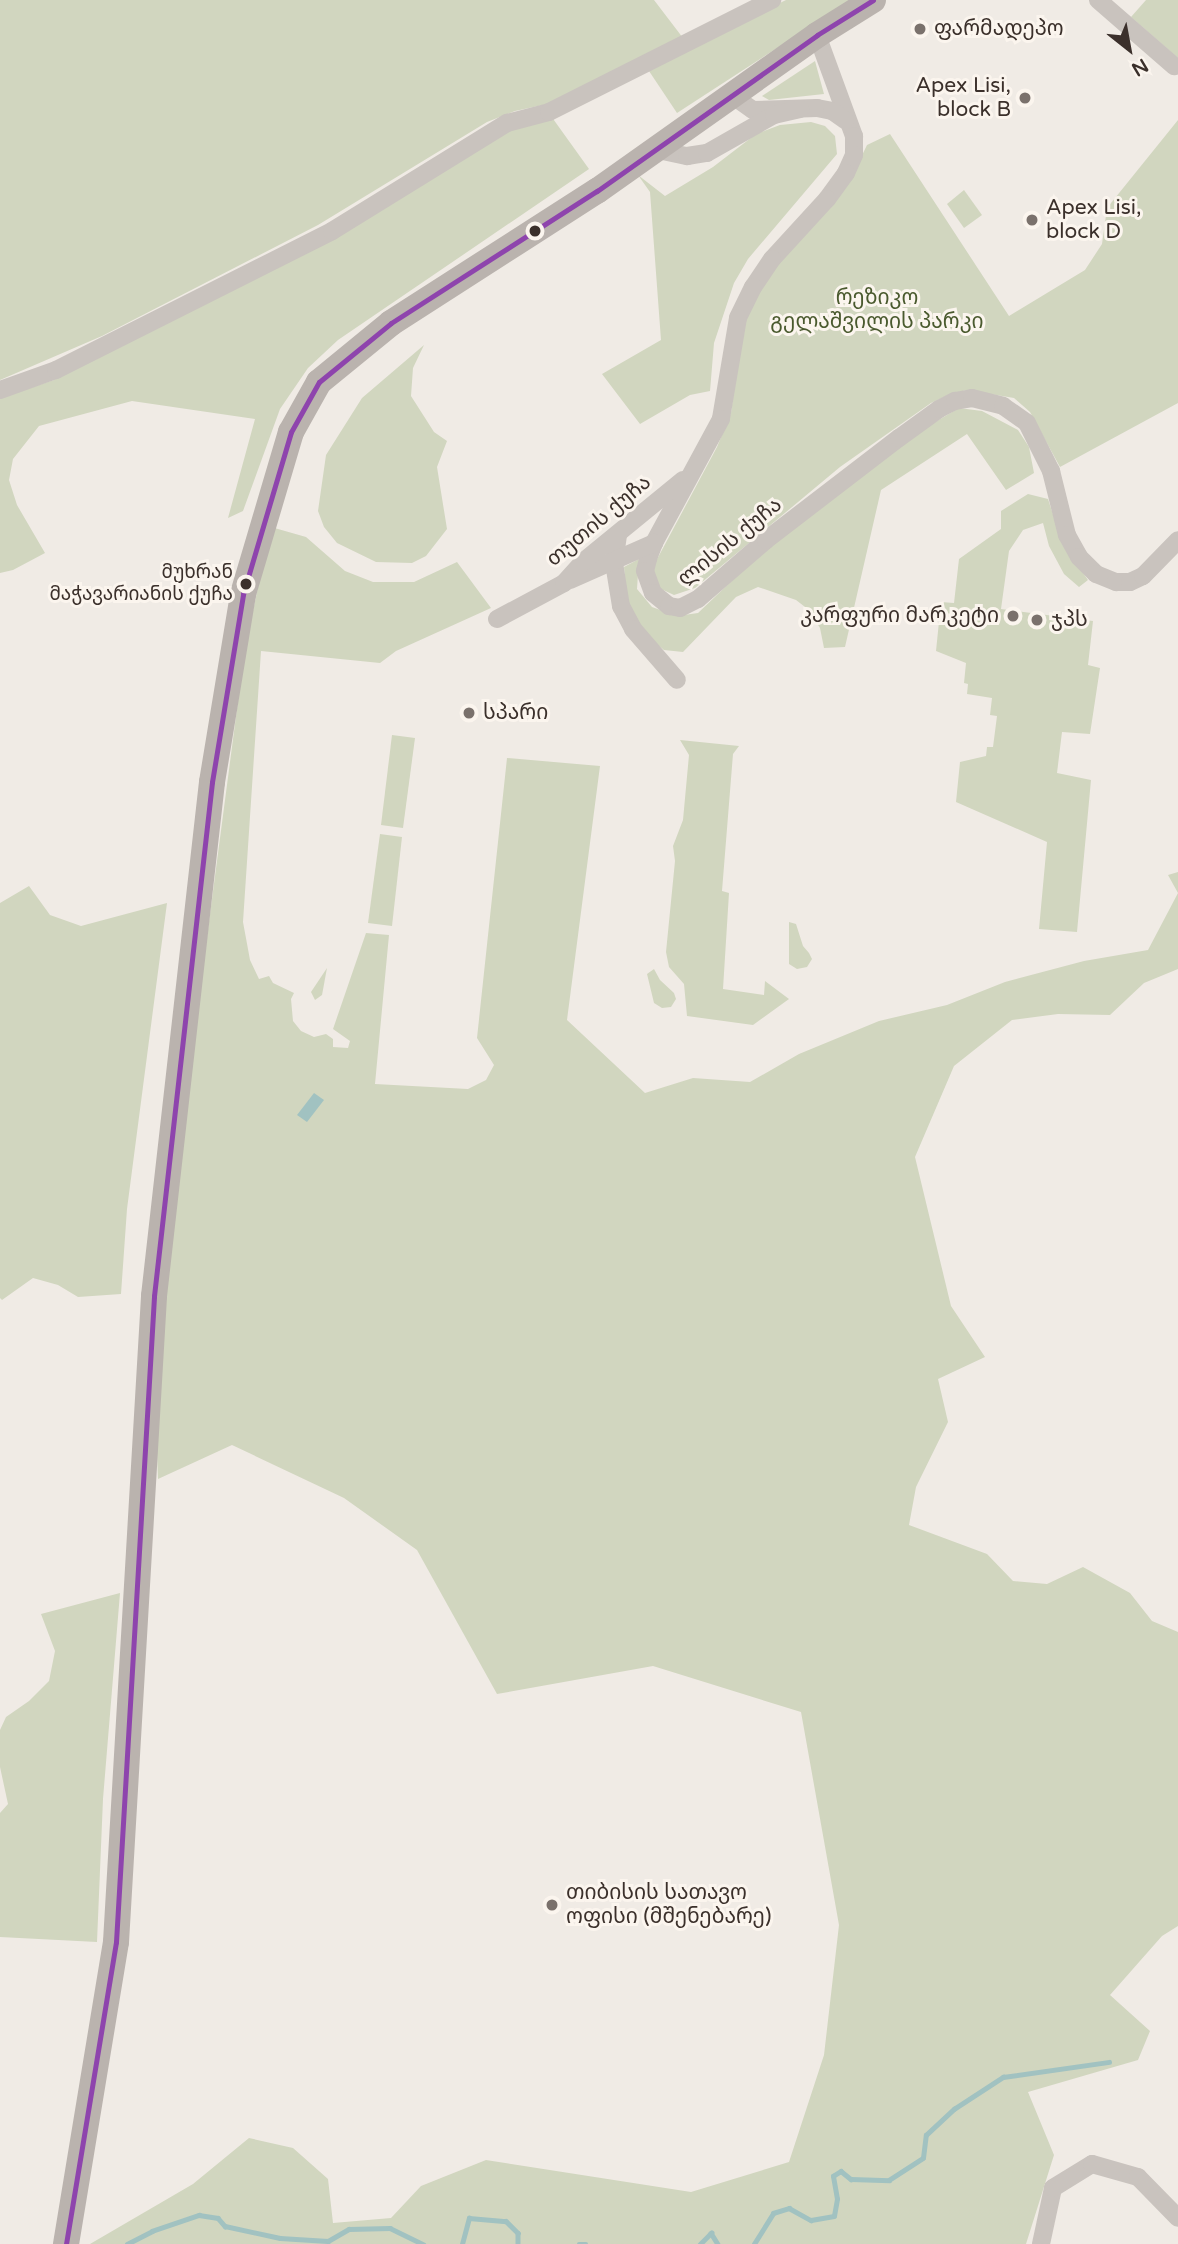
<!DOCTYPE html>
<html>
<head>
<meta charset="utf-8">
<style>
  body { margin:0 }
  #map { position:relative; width:1178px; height:2244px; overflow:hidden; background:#f0ebe5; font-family:"Varela Round","Noto Sans Georgian",sans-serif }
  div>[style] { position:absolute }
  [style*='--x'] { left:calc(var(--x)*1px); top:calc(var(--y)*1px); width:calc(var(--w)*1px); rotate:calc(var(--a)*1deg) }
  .green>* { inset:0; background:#d1d6bf }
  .water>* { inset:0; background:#a1c2c1 }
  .stream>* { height:4.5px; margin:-2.25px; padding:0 2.25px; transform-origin:2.25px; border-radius:2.25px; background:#a1c2c1 }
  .street>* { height:18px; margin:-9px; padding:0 9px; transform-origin:9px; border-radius:9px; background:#c9c3be }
  .secondary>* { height:26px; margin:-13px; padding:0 13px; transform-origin:13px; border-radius:13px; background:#bab3ae }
  .bus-1>* { height:5px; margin:-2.5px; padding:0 2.5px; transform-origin:2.5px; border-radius:2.5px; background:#8e44ad }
  .dots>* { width:19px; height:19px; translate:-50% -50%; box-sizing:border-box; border:4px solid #fbf5ee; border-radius:50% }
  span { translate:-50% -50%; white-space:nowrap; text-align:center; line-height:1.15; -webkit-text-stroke:6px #fbf5ee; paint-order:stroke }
  .bus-label { font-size:19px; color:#3b302b }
  .right { translate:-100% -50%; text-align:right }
  .poi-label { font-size:21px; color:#3b302b }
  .left { translate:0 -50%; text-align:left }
  .park-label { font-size:21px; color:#4a5a2e }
  .street-label { font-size:21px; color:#3b302b }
  .north { position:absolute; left:1094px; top:14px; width:70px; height:70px; -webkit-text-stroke:5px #fbf5ee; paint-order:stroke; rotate:149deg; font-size:19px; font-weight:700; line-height:28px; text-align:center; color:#3b302b }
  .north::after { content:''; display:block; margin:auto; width:24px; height:32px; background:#3b302b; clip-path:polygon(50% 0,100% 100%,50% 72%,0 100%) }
</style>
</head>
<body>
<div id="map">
  <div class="green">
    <i style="clip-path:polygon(0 0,654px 0,683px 38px,552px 103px,515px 111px,487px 122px,318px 225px,102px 336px,0 380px)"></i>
    <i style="clip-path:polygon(786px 0,851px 0,677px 113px,647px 68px)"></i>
    <i style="clip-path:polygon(1146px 0,1178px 0,1178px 58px,1131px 17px)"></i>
    <i style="clip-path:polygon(815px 61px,824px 94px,769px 100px,762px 96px)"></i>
    <i style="clip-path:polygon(551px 116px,589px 169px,338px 340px,308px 368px,280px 409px,243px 511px,228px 518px,255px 419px,132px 401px,39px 426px,13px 459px,9px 480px,17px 505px,45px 553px,13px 570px,0 573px,0 398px,54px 380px,504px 126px)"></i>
    <i style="clip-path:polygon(1178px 120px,1178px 403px,1060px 467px,1030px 412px,1014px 398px,967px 390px,950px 394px,931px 403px,840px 467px,695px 588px,674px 595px,659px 588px,652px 575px,655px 563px,717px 447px,731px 413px,742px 323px,755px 291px,849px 182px,867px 145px,890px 134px,1009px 316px,1085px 270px,1102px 244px,1107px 208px)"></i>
    <i style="clip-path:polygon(811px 122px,825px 126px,835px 136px,837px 154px,748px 259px,734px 283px,714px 343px,710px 391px,690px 395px,640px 424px,602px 374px,661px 340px,650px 192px,638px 175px,665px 196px,713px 167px,756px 134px,780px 125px)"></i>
    <i style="clip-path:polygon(964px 190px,982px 215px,964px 228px,947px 204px)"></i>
    <i style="clip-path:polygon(424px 345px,413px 368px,411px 396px,434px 432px,447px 441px,437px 467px,447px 529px,426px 556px,412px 563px,376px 562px,337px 543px,324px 527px,318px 511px,326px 455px,362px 398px)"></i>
    <i style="clip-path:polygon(959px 408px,982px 411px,1018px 430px,1029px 447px,1034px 473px,1006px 490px,967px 434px,881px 490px,845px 647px,824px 648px,820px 628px,809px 610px,796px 600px,758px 587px,736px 597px,683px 652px,664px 650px,634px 625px,627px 603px,624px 567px,639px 559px,637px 589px,652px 607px,677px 616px,698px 613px,759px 555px,908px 438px)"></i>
    <i style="clip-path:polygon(1028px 494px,1048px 499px,1063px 545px,1088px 580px,1079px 587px,1064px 574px,1049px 546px,1043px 523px,1023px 530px,1009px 551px,1001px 609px,1093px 621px,1088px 665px,1100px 668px,1090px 734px,1062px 732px,1057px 773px,1091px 780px,1077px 932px,1039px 929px,1047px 842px,956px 802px,960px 762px,986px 756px,987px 747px,993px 747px,997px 716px,990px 715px,992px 698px,967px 694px,968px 684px,964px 683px,966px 663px,936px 651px,941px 602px,954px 603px,959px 559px,1001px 529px,1001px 511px)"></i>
    <i style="clip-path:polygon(271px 527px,306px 537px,345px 571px,373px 582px,414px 582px,457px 562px,491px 608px,396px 651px,380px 663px,261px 651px,243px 922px,250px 960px,259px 979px,269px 976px,273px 983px,294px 993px,291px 999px,293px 1021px,301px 1031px,314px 1037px,326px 1034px,333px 1039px,333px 1047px,348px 1048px,350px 1041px,333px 1029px,366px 933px,389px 935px,375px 1084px,468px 1089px,486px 1080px,494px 1065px,477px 1038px,507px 758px,600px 766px,567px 1020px,645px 1093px,693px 1078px,750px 1082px,799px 1054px,879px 1021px,947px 1005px,1005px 982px,1084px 961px,1148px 950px,1178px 893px,1168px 875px,1178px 872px,1178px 969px,1144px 983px,1110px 1015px,1058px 1014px,1012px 1020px,954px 1066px,915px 1157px,951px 1306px,985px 1357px,938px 1379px,948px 1422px,916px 1487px,909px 1525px,987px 1554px,1013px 1581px,1047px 1584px,1083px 1567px,1130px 1593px,1152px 1621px,1178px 1632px,1178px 1926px,1162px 1936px,1110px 1995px,1150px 2031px,1138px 2060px,1028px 2092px,1054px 2155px,1026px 2244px,90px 2244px,193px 2184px,249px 2138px,293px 2148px,328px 2179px,333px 2223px,391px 2218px,421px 2186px,486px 2160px,691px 2192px,789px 2162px,824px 2055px,839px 1925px,801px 1712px,653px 1666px,497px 1694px,417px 1550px,344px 1498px,232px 1445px,158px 1479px,156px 1427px,177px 1165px,245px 648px)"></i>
    <i style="clip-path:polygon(392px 735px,415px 738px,403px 828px,381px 825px)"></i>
    <i style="clip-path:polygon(680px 740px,739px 746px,733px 754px,722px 891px,729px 893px,723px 989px,764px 995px,765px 981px,789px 999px,753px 1025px,687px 1016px,684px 984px,669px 967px,666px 952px,675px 861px,673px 846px,683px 820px,689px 755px)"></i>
    <i style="clip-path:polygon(380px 834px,402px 837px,392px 926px,368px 923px)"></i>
    <i style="clip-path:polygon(29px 886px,50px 915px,81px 926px,167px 903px,127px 1209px,121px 1294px,78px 1297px,58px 1285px,33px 1278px,2px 1300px,0 1298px,0 903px)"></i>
    <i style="clip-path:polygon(789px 922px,796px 924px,803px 946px,809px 953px,812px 959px,807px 967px,797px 969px,789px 964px)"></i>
    <i style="clip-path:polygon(327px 968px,322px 995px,315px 1000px,311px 992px)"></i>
    <i style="clip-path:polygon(654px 969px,660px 980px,674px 993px,676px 999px,671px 1007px,662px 1008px,654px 1003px,647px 974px)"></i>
    <i style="clip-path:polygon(120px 1593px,103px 1799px,97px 1942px,0 1937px,0 1813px,8px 1804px,0 1767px,0 1730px,6px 1717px,29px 1701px,49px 1681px,55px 1651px,41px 1614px)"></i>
  </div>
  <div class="water">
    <i style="clip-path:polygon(314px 1093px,324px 1100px,307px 1122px,297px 1115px)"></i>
  </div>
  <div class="stream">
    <i style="--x:127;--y:2244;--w:28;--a:-27"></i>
    <i style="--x:152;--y:2231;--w:50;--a:-18.8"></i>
    <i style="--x:199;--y:2215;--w:19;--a:9"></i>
    <i style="--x:218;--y:2218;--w:11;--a:49"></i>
    <i style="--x:225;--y:2226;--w:56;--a:12.3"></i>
    <i style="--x:280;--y:2238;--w:48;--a:3.6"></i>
    <i style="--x:328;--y:2241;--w:24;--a:-30"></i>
    <i style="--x:349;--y:2229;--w:41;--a:-1.4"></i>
    <i style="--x:390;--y:2228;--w:37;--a:26"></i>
    <i style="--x:462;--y:2244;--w:27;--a:-75"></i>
    <i style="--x:469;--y:2218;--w:37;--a:5"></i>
    <i style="--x:506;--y:2221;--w:17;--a:45"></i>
    <i style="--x:518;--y:2233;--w:11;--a:90"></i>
    <i style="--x:579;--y:2244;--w:7;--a:0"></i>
    <i style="--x:700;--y:2244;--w:16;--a:-45"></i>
    <i style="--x:711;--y:2233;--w:13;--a:58"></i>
    <i style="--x:754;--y:2244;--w:36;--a:-58"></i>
    <i style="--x:773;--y:2213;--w:17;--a:-17"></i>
    <i style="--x:789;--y:2208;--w:25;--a:29"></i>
    <i style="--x:811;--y:2220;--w:23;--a:-10"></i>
    <i style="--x:834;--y:2216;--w:17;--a:-80"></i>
    <i style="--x:837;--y:2199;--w:23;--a:-100"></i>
    <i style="--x:833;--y:2176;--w:9;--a:-32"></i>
    <i style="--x:841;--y:2171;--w:13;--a:39"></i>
    <i style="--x:851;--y:2179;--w:38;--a:2"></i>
    <i style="--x:889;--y:2180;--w:40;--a:-32.9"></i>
    <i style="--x:923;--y:2158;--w:23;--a:-83"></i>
    <i style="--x:926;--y:2135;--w:38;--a:-43"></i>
    <i style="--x:954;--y:2109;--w:59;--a:-33.1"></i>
    <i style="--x:1003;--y:2077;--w:107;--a:-8.1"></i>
  </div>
  <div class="street">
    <i style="--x:1098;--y:0;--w:101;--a:41"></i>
    <i style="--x:817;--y:35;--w:108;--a:69.9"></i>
    <i style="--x:854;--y:136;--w:19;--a:90"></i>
    <i style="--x:854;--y:155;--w:20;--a:114"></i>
    <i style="--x:846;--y:173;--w:32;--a:126"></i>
    <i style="--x:827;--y:199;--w:81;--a:132.5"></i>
    <i style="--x:772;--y:259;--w:34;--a:124"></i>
    <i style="--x:753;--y:287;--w:34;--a:116"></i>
    <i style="--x:738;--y:318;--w:102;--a:99.6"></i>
    <i style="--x:721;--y:419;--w:141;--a:118.4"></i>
    <i style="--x:654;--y:543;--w:17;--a:111"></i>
    <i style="--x:648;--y:559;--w:12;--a:104"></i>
    <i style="--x:645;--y:571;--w:23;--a:70"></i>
    <i style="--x:653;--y:593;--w:21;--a:39"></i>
    <i style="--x:669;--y:606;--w:11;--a:10"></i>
    <i style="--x:680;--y:608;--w:20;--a:-27"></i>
    <i style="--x:698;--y:599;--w:90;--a:-40.9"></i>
    <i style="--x:766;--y:540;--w:168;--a:-37.5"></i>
    <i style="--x:899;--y:438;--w:49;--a:-35.9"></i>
    <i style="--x:939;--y:409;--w:18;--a:-27"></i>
    <i style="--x:955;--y:401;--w:17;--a:-10"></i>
    <i style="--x:972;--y:398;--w:32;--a:14"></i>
    <i style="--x:1003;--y:406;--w:29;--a:35"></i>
    <i style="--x:1027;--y:423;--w:54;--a:63.4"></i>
    <i style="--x:1051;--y:471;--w:66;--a:76"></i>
    <i style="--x:1067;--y:535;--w:25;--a:61"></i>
    <i style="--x:1079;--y:557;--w:24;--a:45"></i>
    <i style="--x:1096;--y:574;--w:22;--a:22"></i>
    <i style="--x:1116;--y:582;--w:14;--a:0"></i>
    <i style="--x:1130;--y:582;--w:14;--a:-25"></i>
    <i style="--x:1143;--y:576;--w:50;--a:-45.8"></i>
    <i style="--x:733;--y:96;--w:24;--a:35"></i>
    <i style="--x:753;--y:110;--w:64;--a:-1.8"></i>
    <i style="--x:817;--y:108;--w:15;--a:11"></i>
    <i style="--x:832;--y:111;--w:16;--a:35"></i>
    <i style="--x:658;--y:150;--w:30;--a:12"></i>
    <i style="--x:687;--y:156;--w:20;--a:-9"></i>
    <i style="--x:707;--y:153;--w:77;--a:-29.6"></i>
    <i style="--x:774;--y:115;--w:27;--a:-13"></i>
    <i style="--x:0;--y:390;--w:59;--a:-19.7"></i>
    <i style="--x:56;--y:370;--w:309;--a:-26.7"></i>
    <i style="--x:332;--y:231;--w:206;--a:-31.7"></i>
    <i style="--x:507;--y:123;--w:43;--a:-14.7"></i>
    <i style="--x:549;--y:112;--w:250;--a:-26.7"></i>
    <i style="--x:618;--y:535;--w:28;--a:98"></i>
    <i style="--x:614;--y:563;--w:44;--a:80.8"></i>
    <i style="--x:621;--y:606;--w:26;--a:62"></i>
    <i style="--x:633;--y:629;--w:67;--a:49.2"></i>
    <i style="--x:570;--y:580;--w:92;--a:-23.8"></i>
    <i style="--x:497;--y:619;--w:76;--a:-28.2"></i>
    <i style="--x:564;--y:583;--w:30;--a:-48"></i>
    <i style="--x:584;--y:561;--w:128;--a:-39.3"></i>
    <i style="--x:1041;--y:2244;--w:57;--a:-77.9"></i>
    <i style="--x:1053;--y:2188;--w:46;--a:-31.6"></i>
    <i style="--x:1092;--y:2164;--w:48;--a:15.8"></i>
    <i style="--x:1138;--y:2177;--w:57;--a:45.7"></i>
  </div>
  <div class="secondary">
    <i style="--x:66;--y:2244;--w:306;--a:-80.6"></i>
    <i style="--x:116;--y:1942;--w:647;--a:-86.63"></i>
    <i style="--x:154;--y:1296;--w:517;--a:-83.56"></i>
    <i style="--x:212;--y:782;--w:191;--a:-80.6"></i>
    <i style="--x:243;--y:594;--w:169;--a:-73.5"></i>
    <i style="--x:291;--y:432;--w:57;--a:-60.8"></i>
    <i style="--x:319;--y:382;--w:93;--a:-39.3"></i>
    <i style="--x:391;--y:323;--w:245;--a:-32.7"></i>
    <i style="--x:597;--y:191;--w:270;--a:-35.3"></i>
    <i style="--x:817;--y:35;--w:66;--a:-32"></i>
  </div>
  <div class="bus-1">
    <i style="--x:66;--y:2244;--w:306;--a:-80.6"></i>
    <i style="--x:116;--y:1942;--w:647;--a:-86.63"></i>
    <i style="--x:154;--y:1296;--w:517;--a:-83.56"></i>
    <i style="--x:212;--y:782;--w:191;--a:-80.6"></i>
    <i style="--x:243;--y:594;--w:169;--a:-73.5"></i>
    <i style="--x:291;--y:432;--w:57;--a:-60.8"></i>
    <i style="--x:319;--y:382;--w:93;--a:-39.3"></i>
    <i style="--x:391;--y:323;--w:245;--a:-32.7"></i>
    <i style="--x:597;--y:191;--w:270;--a:-35.3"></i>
    <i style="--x:817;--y:35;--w:66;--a:-32"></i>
  </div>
  <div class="dots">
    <i style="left:920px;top:29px;background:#7a716c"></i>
    <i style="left:1025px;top:98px;background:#7a716c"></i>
    <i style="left:1032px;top:220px;background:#7a716c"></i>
    <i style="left:535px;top:231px;background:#3b302b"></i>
    <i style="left:246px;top:584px;background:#3b302b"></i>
    <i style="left:1013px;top:616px;background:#7a716c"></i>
    <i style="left:1037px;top:620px;background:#7a716c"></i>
    <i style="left:469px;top:713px;background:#7a716c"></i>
    <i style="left:552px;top:1905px;background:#7a716c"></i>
  </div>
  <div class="bus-label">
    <span class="right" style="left:233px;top:584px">მუხრან<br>მაჭავარიანის ქუჩა</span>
  </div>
  <div class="poi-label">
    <span class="left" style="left:934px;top:29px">ფარმადეპო</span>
    <span class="right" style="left:1011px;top:98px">Apex Lisi,<br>block B</span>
    <span class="left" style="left:1046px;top:220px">Apex Lisi,<br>block D</span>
    <span class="right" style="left:999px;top:616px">კარფური მარკეტი</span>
    <span class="left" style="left:1051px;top:620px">ჯპს</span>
    <span class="left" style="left:483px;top:713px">სპარი</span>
    <span class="left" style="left:566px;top:1905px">თიბისის სათავო<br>ოფისი (მშენებარე)</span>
  </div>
  <div class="park-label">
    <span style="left:877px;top:310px">რეზიკო<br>გელაშვილის პარკი</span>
  </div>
  <div class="street-label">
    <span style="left:599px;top:521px;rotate:-40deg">თუთის ქუჩა</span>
    <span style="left:730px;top:542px;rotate:-39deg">ლისის ქუჩა</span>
  </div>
  <div class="north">N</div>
</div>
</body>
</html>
